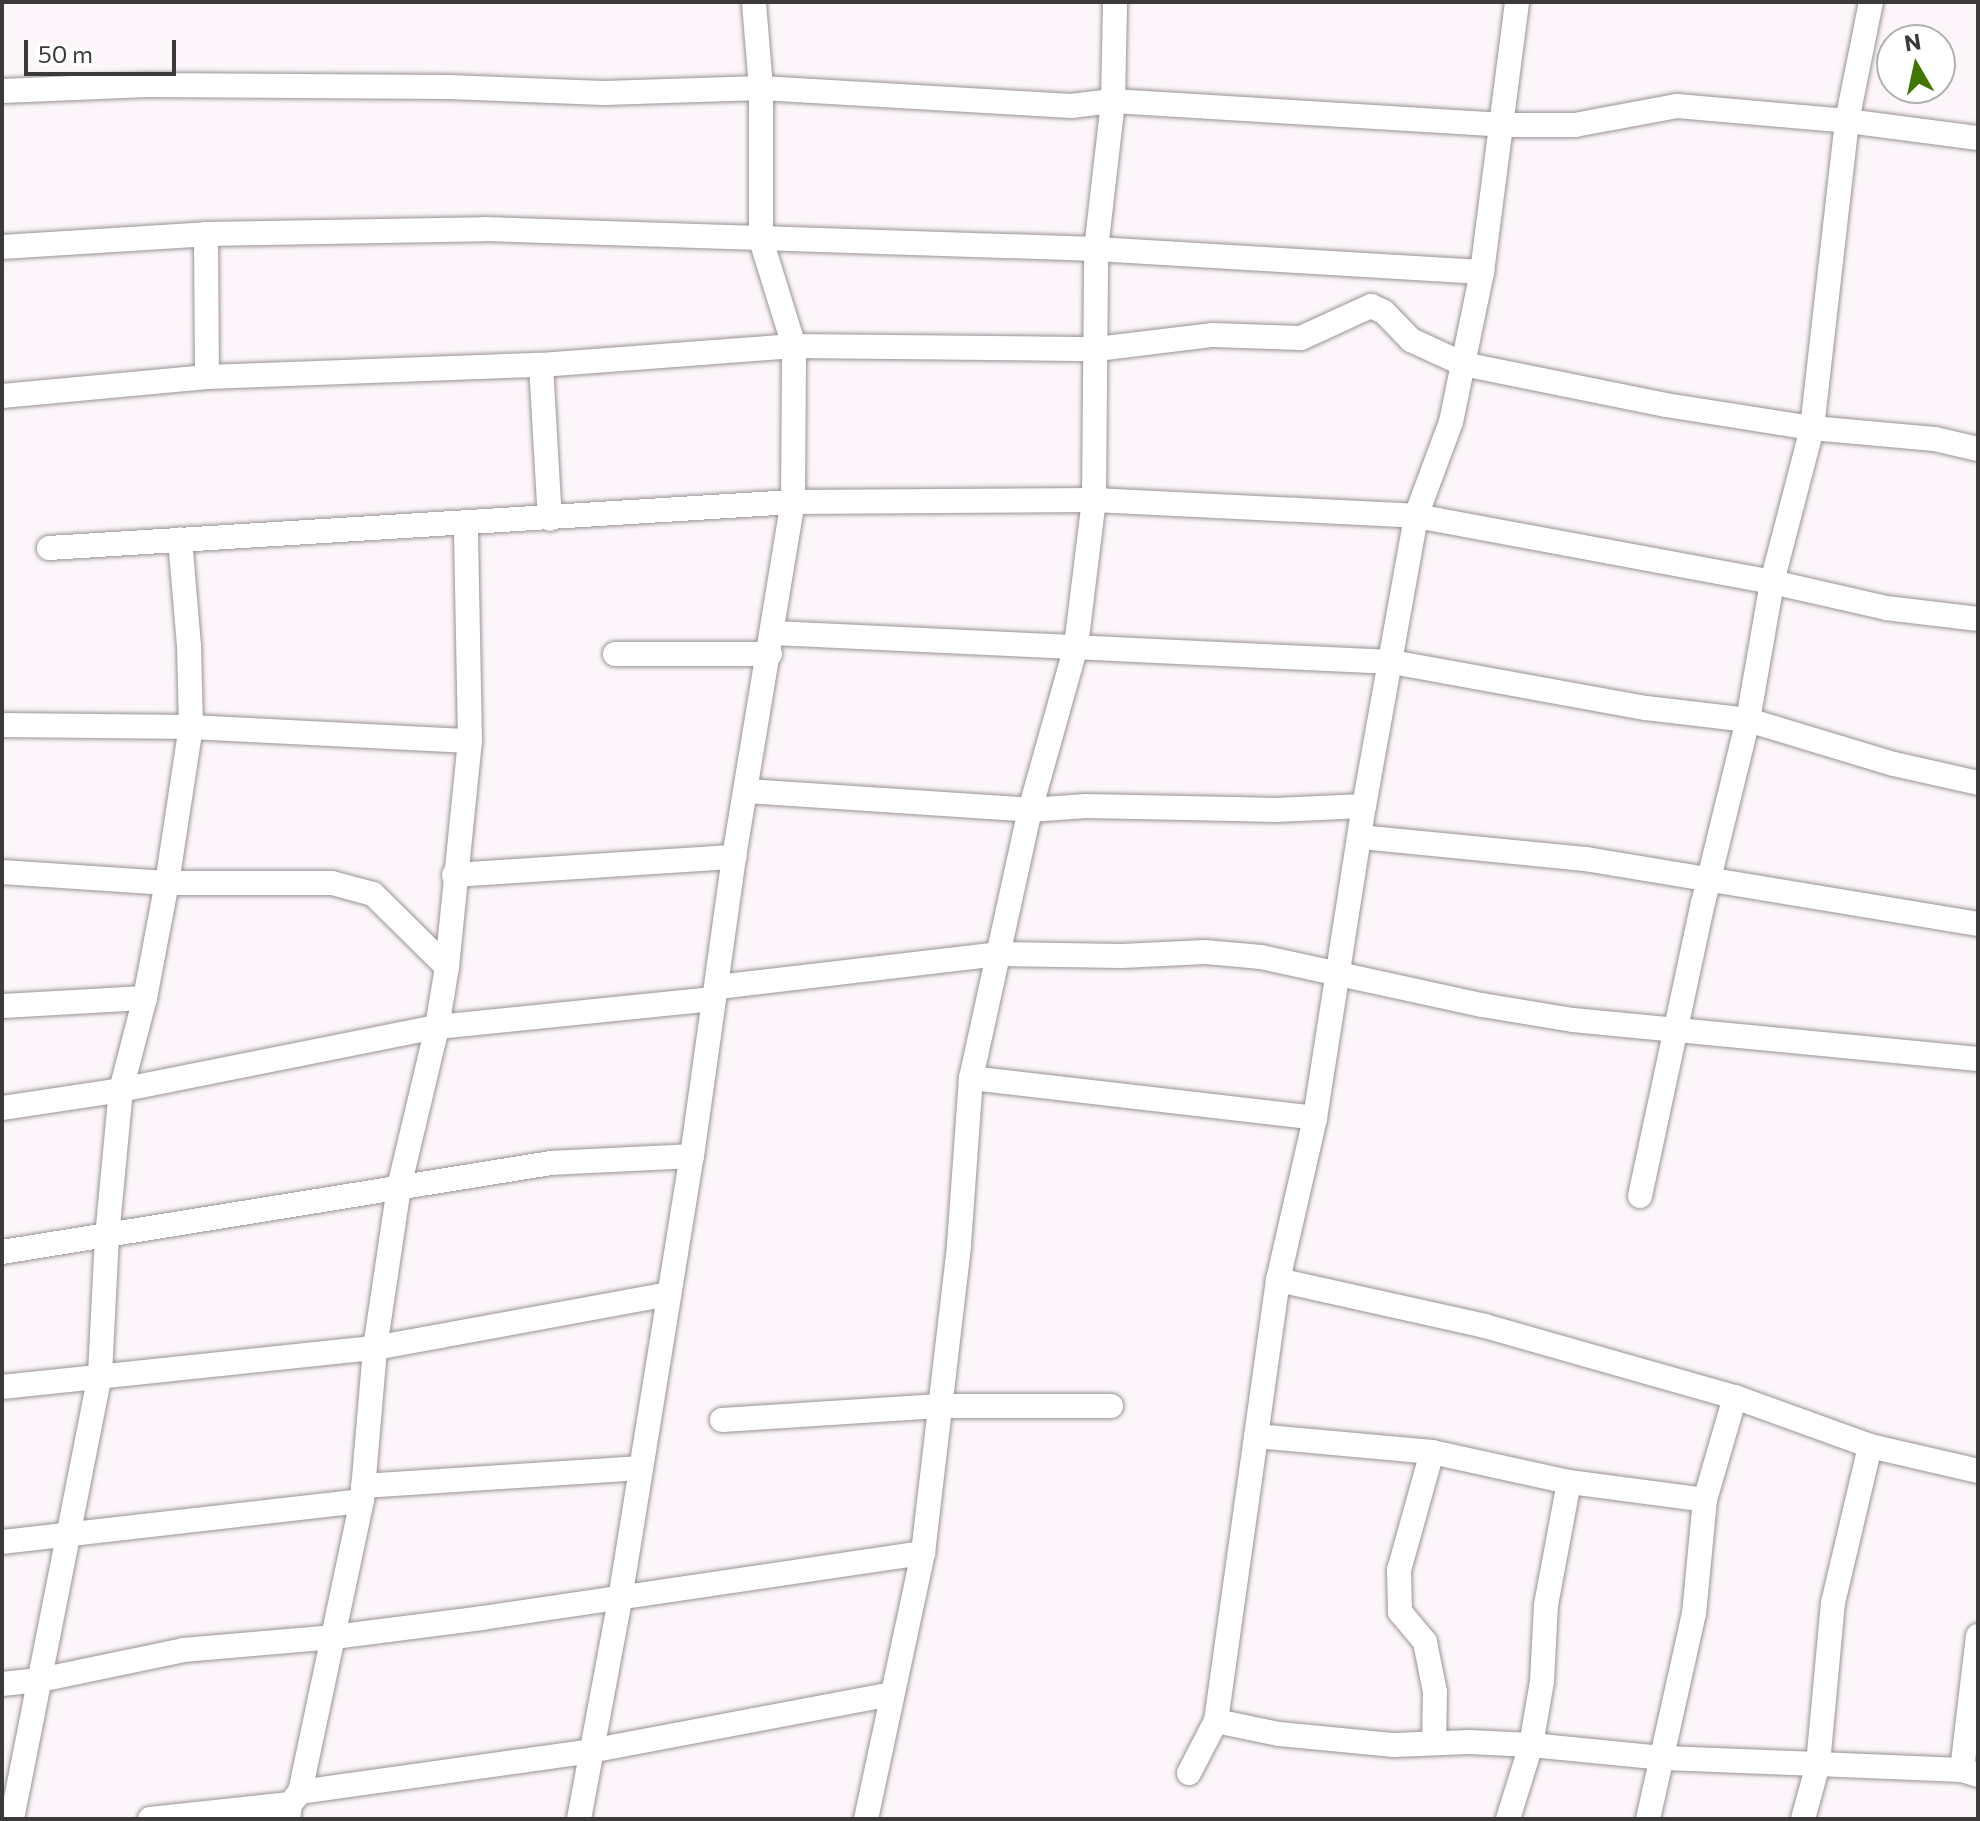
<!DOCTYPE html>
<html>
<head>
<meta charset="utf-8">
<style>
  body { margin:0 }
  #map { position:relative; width:1980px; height:1821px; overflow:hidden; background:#fcf6fa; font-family:Commissioner,sans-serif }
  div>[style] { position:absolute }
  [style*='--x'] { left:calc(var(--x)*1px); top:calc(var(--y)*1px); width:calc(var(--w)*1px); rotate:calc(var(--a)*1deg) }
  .roads { filter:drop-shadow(0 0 2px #999397) drop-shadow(0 0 2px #999397) }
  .minor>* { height:24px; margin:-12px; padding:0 12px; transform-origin:12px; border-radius:12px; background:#fff }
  span { translate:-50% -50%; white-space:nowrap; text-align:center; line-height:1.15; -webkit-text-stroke:8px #fff; paint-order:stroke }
  .frame { position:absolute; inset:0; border:4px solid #3c393b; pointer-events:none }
  .north { position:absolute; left:1876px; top:24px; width:80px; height:80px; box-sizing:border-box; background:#fff; border:2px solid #b1b0b1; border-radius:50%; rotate:351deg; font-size:22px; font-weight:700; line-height:32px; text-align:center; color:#3c393b }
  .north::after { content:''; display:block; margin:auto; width:28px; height:36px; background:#407501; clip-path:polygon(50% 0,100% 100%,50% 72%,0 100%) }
  .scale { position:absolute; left:24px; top:40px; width:152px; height:36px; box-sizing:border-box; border:4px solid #3c393b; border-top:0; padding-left:10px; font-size:24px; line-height:28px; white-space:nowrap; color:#3c393b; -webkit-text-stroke:6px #fff; paint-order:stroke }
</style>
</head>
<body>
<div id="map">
  <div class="roads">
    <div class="minor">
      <i style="--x:2;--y:91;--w:146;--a:-2.4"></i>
      <i style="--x:148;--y:85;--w:300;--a:0.4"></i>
      <i style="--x:448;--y:87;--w:156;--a:2.2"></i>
      <i style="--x:604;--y:93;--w:157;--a:-1.8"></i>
      <i style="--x:761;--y:88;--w:311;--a:3.3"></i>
      <i style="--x:1071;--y:106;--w:42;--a:-6.8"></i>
      <i style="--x:1113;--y:101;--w:391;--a:3.5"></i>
      <i style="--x:1503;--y:125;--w:72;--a:0"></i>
      <i style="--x:1575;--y:125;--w:104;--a:-10.6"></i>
      <i style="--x:1677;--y:106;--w:171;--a:5"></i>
      <i style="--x:1847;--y:121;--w:132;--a:7.4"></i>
      <i style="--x:206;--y:234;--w:143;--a:89.6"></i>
      <i style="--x:2;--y:247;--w:204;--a:-3.6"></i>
      <i style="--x:206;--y:234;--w:279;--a:-1"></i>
      <i style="--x:485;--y:229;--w:611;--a:1.87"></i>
      <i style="--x:1096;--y:249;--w:387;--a:3.4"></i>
      <i style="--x:541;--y:365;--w:154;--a:86.7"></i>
      <i style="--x:2;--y:396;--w:206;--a:-5.3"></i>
      <i style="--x:207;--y:377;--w:334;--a:-2.1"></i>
      <i style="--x:541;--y:365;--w:254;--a:-4.3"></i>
      <i style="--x:794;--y:346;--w:303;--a:0.6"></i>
      <i style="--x:1097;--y:349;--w:117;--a:-6.9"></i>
      <i style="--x:1213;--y:335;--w:88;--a:2"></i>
      <i style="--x:1301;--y:338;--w:77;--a:-24.6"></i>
      <i style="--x:1371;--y:306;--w:14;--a:25"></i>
      <i style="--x:1384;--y:312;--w:39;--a:46"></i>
      <i style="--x:1411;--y:340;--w:57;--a:24.8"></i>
      <i style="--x:1463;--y:364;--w:207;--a:11.4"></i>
      <i style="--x:1666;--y:405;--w:148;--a:9"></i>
      <i style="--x:1812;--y:428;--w:123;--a:5.1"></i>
      <i style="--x:1935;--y:439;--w:44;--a:13.1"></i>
      <i style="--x:49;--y:548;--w:745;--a:-3.54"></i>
      <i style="--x:793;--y:502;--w:301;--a:-0.4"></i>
      <i style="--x:1094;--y:500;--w:322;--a:2.8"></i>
      <i style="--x:1416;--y:516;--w:362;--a:10.5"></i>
      <i style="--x:1772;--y:582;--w:117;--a:12.8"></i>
      <i style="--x:1886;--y:608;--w:93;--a:6.8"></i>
      <i style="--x:774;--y:633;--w:619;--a:2.69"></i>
      <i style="--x:1392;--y:662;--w:258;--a:10.3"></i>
      <i style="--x:1646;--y:708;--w:103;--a:6.7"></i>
      <i style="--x:1748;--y:720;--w:152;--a:16.8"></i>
      <i style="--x:1894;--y:764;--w:86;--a:12.7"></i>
      <i style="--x:615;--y:654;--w:155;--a:0"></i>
      <i style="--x:2;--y:725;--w:189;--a:0.6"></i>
      <i style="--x:191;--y:727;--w:279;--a:2.9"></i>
      <i style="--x:747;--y:791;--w:284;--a:3.8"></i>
      <i style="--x:1030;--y:810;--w:56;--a:-4.1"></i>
      <i style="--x:1086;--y:806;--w:189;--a:1.2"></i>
      <i style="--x:1275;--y:810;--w:89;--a:-2.6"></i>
      <i style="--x:1361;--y:837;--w:226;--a:5.6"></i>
      <i style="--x:1586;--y:859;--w:397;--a:9.4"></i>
      <i style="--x:2;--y:872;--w:165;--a:3.8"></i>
      <i style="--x:167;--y:883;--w:165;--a:0"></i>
      <i style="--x:332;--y:883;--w:42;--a:15"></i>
      <i style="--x:373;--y:894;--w:104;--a:44.6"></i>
      <i style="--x:454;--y:875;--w:281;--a:-3.7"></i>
      <i style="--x:718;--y:987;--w:282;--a:-6.7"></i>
      <i style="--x:998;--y:954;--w:124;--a:0.9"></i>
      <i style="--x:1122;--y:956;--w:83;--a:-2.8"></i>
      <i style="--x:1205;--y:952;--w:56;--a:5.1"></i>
      <i style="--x:1261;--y:957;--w:226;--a:12.3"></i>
      <i style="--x:1482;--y:1005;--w:92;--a:9.4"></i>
      <i style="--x:1573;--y:1020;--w:407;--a:5.5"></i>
      <i style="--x:2;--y:1006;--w:143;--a:-3.2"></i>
      <i style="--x:971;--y:1078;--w:346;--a:6.6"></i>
      <i style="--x:2;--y:1108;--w:120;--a:-8.6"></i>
      <i style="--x:121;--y:1090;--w:322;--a:-11.3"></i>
      <i style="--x:437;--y:1027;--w:278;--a:-5.8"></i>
      <i style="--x:1640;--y:1196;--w:300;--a:-77.9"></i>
      <i style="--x:1703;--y:903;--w:188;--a:-76.2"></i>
      <i style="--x:1748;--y:720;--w:140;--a:-80.1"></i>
      <i style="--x:1772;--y:582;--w:159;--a:-75.4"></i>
      <i style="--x:1812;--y:428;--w:309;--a:-83.5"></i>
      <i style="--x:1847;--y:121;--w:121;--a:-78.6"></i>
      <i style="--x:2;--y:1252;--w:556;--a:-9.21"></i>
      <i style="--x:551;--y:1163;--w:141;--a:-2.8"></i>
      <i style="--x:1278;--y:1280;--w:212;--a:12.5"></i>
      <i style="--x:1485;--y:1326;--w:260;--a:15.9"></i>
      <i style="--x:1735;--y:1397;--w:144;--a:19.9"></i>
      <i style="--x:1870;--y:1446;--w:111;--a:13"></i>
      <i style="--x:2;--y:1387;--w:375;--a:-6"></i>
      <i style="--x:375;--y:1348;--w:298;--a:-10.4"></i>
      <i style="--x:722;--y:1420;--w:218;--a:-3.7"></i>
      <i style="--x:940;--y:1406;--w:171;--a:0"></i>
      <i style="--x:1256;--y:1436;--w:177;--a:5.2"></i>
      <i style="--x:1432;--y:1452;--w:140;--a:12.4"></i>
      <i style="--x:1569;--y:1482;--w:137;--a:7.5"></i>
      <i style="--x:1705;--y:1500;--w:107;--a:-73.8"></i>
      <i style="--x:1432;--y:1452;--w:123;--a:105.6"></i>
      <i style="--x:1399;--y:1570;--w:42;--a:88.6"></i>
      <i style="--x:1400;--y:1612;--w:39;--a:50"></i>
      <i style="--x:1425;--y:1642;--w:51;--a:78.7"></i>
      <i style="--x:1435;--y:1692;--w:51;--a:91.1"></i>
      <i style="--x:363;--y:1486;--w:278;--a:-3.7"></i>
      <i style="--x:2;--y:1542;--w:362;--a:-6.5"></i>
      <i style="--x:2;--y:1684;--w:38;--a:-6"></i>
      <i style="--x:40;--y:1680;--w:146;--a:-11.8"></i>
      <i style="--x:183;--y:1650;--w:152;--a:-4.9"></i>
      <i style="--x:334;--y:1637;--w:149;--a:-7.3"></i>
      <i style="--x:482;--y:1618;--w:446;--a:-8.4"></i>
      <i style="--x:1216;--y:1721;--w:64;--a:11.7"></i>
      <i style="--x:1279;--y:1734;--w:116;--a:5.5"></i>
      <i style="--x:1394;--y:1745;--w:75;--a:-2.3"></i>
      <i style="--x:1469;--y:1742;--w:62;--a:2.8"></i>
      <i style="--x:1531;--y:1745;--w:65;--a:-80.2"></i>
      <i style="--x:1542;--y:1681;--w:76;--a:-87"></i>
      <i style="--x:1546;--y:1605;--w:125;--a:-79.4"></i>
      <i style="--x:1962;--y:1770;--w:135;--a:-83.2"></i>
      <i style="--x:1189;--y:1773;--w:59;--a:-62.6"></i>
      <i style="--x:1216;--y:1721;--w:445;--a:-82"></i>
      <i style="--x:1278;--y:1280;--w:166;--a:-77.1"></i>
      <i style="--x:1315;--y:1118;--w:316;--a:-81.1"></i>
      <i style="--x:1364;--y:806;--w:295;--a:-79.8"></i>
      <i style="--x:1416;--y:516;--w:100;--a:-69.6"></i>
      <i style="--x:1451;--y:422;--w:153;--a:-78.3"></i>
      <i style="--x:1482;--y:272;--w:272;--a:-82.6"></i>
      <i style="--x:300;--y:1792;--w:293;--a:-8"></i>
      <i style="--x:590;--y:1751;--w:306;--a:-10.7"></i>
      <i style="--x:12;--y:1819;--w:454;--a:-78.8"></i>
      <i style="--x:100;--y:1374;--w:137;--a:-87.1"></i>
      <i style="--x:107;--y:1237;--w:148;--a:-84.6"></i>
      <i style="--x:121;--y:1090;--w:95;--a:-75.4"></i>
      <i style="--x:145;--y:998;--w:117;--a:-79.2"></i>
      <i style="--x:167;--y:883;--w:158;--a:-81.3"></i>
      <i style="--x:191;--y:727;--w:81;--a:-91.4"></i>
      <i style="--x:189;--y:646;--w:107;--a:-94.8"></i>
      <i style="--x:150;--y:1819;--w:141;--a:-6.1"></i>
      <i style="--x:288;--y:1819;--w:15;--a:-82"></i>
      <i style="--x:290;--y:1804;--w:16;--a:-50"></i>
      <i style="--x:300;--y:1792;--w:298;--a:-78"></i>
      <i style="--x:362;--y:1501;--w:154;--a:-85.1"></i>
      <i style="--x:375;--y:1348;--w:163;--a:-81.5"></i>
      <i style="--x:399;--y:1187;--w:164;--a:-76.6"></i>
      <i style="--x:437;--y:1027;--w:61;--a:-80.5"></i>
      <i style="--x:447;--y:967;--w:227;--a:-84.2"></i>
      <i style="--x:470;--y:741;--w:217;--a:-91.1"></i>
      <i style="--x:579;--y:1819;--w:224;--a:-79.4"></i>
      <i style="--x:620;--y:1599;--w:449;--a:-80.8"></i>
      <i style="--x:692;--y:1156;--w:302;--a:-82"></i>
      <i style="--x:734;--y:857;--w:360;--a:-80.6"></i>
      <i style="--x:793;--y:502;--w:156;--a:-89.6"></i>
      <i style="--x:794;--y:346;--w:111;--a:-107.3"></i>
      <i style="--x:761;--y:240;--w:152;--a:-90"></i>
      <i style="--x:761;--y:88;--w:86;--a:-94.7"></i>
      <i style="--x:866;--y:1819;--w:272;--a:-77.9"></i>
      <i style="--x:923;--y:1553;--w:310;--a:-83.3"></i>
      <i style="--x:959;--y:1245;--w:167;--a:-85.9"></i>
      <i style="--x:971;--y:1078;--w:274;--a:-77.6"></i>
      <i style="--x:1030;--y:810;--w:170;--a:-74.3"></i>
      <i style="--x:1076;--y:646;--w:147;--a:-83"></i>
      <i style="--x:1094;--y:500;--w:251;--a:-89.5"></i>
      <i style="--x:1096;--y:249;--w:149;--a:-83.4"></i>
      <i style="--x:1113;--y:101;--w:99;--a:-88.8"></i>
      <i style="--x:1508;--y:1819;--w:77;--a:-72.7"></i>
      <i style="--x:1531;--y:1745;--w:134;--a:5.6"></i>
      <i style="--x:1664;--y:1758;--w:154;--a:2.2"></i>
      <i style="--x:1818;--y:1764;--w:162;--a:-84.7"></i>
      <i style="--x:1833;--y:1603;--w:161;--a:-76.7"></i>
      <i style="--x:1648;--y:1819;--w:210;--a:-77.4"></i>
      <i style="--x:1694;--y:1614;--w:115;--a:-84.5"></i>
      <i style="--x:1803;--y:1819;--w:57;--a:-74.7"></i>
      <i style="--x:1818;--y:1764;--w:144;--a:2.4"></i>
      <i style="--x:1962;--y:1770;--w:17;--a:17"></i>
    </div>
  </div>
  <div class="frame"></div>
  <div class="north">N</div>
  <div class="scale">50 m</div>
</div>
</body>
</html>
